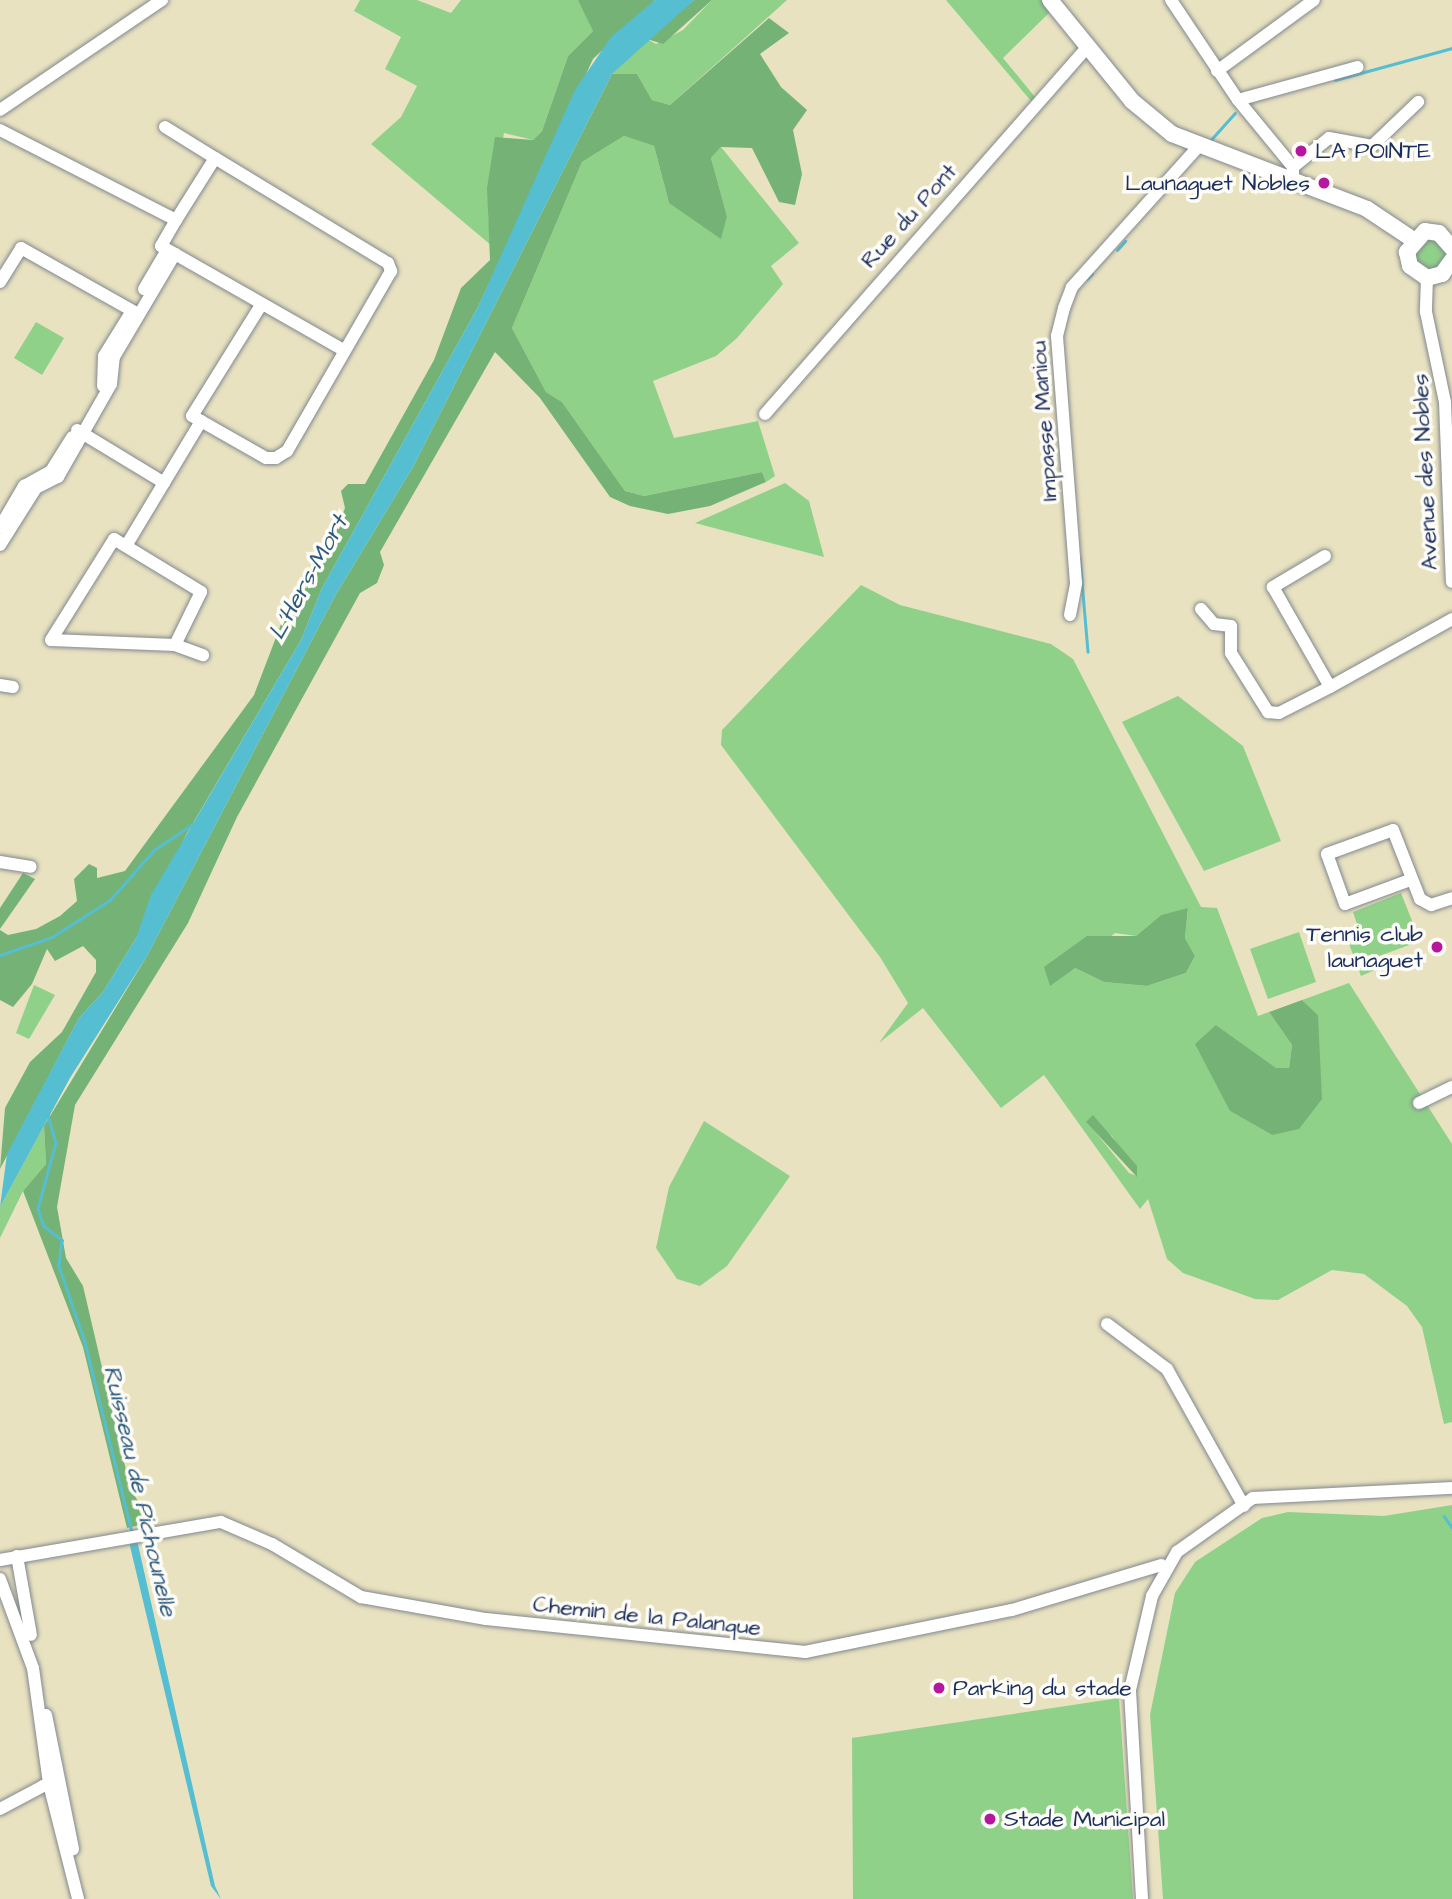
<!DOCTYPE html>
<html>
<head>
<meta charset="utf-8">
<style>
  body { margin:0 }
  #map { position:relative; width:1452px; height:1899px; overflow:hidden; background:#e8e2c0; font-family:"Architects Daughter",sans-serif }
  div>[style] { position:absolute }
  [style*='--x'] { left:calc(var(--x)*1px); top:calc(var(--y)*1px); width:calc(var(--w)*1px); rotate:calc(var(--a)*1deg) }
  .green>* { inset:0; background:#90d189 }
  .round { border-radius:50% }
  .forest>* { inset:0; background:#74b375 }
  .water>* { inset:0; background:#55bed1 }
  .stream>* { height:2.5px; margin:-1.25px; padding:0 1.25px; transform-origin:1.25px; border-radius:1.25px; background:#55bed1 }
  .roads { filter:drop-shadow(0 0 2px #82888f) drop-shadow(0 0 2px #82888f) }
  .minor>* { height:12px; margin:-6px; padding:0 6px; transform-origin:6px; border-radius:6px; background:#fff }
  .major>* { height:16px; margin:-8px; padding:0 8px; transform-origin:8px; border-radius:8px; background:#fff }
  .dots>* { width:19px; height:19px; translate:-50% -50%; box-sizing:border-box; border:4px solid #fdfcf7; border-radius:50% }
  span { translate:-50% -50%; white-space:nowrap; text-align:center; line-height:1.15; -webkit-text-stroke:7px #fdfcf7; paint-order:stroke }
  .poi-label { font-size:23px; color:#1b2f5e }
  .left { translate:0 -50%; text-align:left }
  .right { translate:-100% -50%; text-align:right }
  .street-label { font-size:23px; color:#1b2f5e }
  .water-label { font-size:24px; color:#2c5a80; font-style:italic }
</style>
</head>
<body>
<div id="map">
  <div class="green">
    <i style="clip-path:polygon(360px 0,417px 0,451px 13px,461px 0,578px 0,592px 17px,593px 31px,568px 56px,542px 131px,533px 140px,504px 133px,488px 217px,492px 246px,371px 144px,401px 117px,417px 86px,385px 69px,401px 37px,354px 11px)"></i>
    <i style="clip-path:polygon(712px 0,787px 0,670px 105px,652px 100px,637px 74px,612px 74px,647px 39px,656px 44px,683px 30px)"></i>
    <i style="clip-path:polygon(946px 0,1041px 0,1050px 12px,1003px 58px,1035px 97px,1031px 101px)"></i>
    <i style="clip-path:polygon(624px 136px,654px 146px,669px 203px,727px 216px,711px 158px,721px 147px,799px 243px,771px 266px,783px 284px,737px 338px,716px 356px,653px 381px,674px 438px,758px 421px,775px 476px,766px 482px,762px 472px,644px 496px,625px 491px,562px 402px,546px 392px,512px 328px,582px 162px)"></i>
    <i class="round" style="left:1413px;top:238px;width:32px;height:32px"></i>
    <i style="clip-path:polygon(36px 322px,64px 338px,42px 375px,14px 358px)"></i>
    <i style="clip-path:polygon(785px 483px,809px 501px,824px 557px,695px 523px)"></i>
    <i style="clip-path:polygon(evenodd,861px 585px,900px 605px,1051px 644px,1073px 659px,1201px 907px,1217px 908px,1258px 1016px,1269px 1012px,1292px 1045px,1289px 1068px,1276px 1069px,1216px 1025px,1230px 1111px,1272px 1135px,1318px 1015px,1302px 1000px,1349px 983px,1452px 1144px,1452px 1422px,1444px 1424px,1422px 1327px,1407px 1306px,1364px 1274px,1332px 1270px,1278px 1300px,1255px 1299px,1183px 1273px,1167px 1259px,1148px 1199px,1140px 1209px,1044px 1075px,1001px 1108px,923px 1008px,879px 1043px,908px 1003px,880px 957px,721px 745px,722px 730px,861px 585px,1188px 909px,1185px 938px,1195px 956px,1186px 973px,1147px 986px,1104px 982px,1075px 968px,1115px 933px,1136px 936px,1161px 915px,1188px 909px,861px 585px,1087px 1122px,1112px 1136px,1137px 1176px,1129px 1173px,1087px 1122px)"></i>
    <i style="clip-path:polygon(1178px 696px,1243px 746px,1281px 841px,1204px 871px,1122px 722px)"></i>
    <i style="clip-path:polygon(1401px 893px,1420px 941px,1371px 959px,1375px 970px,1361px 976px,1345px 933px,1358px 927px,1353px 912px)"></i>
    <i style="clip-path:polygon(1299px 932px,1316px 982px,1268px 999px,1250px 949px)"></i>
    <i style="clip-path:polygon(34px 985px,55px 995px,29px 1039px,16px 1033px)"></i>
    <i style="clip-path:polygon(704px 1121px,790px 1176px,727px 1266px,700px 1286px,677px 1279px,656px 1248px,669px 1187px)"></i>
    <i style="clip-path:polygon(44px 1126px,46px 1164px,23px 1191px,0 1238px,0 1207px)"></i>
    <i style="clip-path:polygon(1452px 1505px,1452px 1899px,1163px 1899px,1150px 1715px,1175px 1593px,1195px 1562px,1262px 1518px,1288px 1512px,1384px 1516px)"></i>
    <i style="clip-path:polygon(1119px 1698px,1133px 1899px,853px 1899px,852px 1738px)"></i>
  </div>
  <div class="forest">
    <i style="clip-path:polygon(578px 0,655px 0,593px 59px,478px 307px,322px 588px,301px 640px,186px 835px,136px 938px,103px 992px,79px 1018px,0 1169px,5px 1108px,30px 1062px,62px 1032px,96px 972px,96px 960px,83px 946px,55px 961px,47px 949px,32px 984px,13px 1007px,0 1000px,0 930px,8px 935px,36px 929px,60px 916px,77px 901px,74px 879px,89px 864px,97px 868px,97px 878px,125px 871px,254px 695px,291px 598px,312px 584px,321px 548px,333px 538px,345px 508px,341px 491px,348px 484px,365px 484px,434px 360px,461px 288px,490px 260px,487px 188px,495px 137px,533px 140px,542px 131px,568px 56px,593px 31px)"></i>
    <i style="clip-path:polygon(694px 0,712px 0,663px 44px,647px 39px)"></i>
    <i style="clip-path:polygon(769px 18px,789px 33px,760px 54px,781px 87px,807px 110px,793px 130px,802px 174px,795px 205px,779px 202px,752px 148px,721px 147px,711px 158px,727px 216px,721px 239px,669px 203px,654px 146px,624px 136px,582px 162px,512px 328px,546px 392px,562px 402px,625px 491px,644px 496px,762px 472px,766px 482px,710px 506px,668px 514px,630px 506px,610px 497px,540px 398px,495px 352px,380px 552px,384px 565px,377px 583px,360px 593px,237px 817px,188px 923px,75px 1105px,57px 1207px,66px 1258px,83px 1286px,130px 1487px,140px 1505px,144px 1524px,127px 1528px,83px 1347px,23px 1191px,46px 1164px,44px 1126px,147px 956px,335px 596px,413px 467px,612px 74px,637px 74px,652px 100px,670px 105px)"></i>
    <i style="clip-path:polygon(23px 873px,35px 879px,0 929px,0 908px)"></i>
    <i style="clip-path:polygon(1188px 908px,1185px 938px,1195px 956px,1186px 973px,1147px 986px,1104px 982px,1075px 968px,1050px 986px,1044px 967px,1087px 936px,1136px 936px,1161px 915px)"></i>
    <i style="clip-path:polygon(1302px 1000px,1318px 1015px,1322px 1099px,1299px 1129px,1272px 1135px,1230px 1111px,1195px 1044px,1216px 1025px,1276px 1068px,1289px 1068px,1292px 1045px,1269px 1012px)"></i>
    <i style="clip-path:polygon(1093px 1115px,1137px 1166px,1137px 1177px,1086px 1122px)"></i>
  </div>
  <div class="water">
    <i style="clip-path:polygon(655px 0,694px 0,612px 74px,413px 467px,335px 596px,147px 956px,70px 1078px,0 1207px,7px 1154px,79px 1018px,103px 992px,136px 938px,151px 895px,301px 640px,322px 588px,478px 307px,575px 90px,611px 37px)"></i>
    <i style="clip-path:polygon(137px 1540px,215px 1886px,221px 1899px,211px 1886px,129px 1542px)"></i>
  </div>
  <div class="stream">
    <i style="--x:1335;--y:80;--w:121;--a:-15.3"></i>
    <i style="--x:1208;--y:143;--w:40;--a:-48"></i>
    <i style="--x:1117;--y:250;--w:12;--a:-48"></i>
    <i style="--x:1087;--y:279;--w:7;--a:-45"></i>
    <i style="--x:1080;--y:558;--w:94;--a:85.1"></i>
    <i style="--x:0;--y:955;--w:55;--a:-19.1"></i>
    <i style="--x:52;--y:937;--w:69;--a:-32.5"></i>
    <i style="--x:110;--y:900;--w:67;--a:-48.7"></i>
    <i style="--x:154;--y:850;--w:47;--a:-33.7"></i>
    <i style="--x:48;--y:1115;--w:29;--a:74"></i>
    <i style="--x:56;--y:1143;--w:68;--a:105.3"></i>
    <i style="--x:38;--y:1209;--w:18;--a:71"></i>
    <i style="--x:44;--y:1226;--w:23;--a:38"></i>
    <i style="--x:62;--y:1240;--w:26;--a:97"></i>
    <i style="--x:59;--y:1266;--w:80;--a:71.1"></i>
    <i style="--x:85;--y:1342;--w:196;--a:76.1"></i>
    <i style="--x:1444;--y:1516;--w:14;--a:54"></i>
  </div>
  <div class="roads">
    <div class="minor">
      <i style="--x:1171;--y:0;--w:120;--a:56.2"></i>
      <i style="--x:1238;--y:100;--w:87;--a:50.6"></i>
      <i style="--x:1217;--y:71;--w:120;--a:-36.2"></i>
      <i style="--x:1238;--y:100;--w:124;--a:-15.4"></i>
      <i style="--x:0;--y:110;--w:196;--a:-34.2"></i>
      <i style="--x:165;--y:127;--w:59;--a:31.8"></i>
      <i style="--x:0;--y:130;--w:198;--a:27.1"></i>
      <i style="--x:176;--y:220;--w:30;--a:120"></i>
      <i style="--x:161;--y:246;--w:210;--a:29.7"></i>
      <i style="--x:1293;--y:174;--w:7;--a:-90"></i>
      <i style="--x:1293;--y:167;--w:46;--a:-38.9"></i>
      <i style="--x:1329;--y:138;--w:44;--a:10.5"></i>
      <i style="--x:1372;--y:146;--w:64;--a:-43.7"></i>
      <i style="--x:176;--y:220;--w:73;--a:-57.8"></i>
      <i style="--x:215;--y:158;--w:202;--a:31.3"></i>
      <i style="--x:388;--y:263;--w:9;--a:69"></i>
      <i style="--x:391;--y:271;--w:208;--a:120"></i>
      <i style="--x:287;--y:451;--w:13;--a:148"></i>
      <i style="--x:276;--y:458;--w:10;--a:180"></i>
      <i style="--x:266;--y:458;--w:85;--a:-150.4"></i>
      <i style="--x:192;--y:416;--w:131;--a:-58.1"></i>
      <i style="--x:1427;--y:278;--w:34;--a:92"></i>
      <i style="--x:1426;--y:312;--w:92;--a:78.1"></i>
      <i style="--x:1445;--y:402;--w:180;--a:87.8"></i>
      <i style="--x:0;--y:282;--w:40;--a:-58"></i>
      <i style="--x:21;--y:248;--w:134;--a:29.4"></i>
      <i style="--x:144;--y:289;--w:45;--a:-59.5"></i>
      <i style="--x:103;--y:386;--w:30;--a:-88"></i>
      <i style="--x:104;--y:356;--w:49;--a:-58.2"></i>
      <i style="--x:765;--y:414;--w:488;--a:-48.7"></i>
      <i style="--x:77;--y:430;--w:102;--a:31.3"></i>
      <i style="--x:0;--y:527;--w:48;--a:-59.7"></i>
      <i style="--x:24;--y:486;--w:31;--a:-29"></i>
      <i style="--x:51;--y:471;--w:40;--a:-58"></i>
      <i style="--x:114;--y:539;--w:102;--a:31.3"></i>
      <i style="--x:201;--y:592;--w:59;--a:116.1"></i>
      <i style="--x:175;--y:645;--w:124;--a:-177.7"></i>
      <i style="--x:51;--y:640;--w:119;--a:-58"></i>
      <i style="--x:0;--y:545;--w:67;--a:-57.7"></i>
      <i style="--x:36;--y:488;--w:25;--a:-27"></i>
      <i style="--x:58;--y:477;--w:107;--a:-60.3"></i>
      <i style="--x:111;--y:384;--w:27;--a:-84"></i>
      <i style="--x:114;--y:357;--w:120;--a:-59.4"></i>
      <i style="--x:126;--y:546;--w:146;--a:-59"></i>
      <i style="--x:1325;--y:556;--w:61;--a:149.2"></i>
      <i style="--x:1273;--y:587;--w:115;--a:60.3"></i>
      <i style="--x:1330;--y:687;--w:140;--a:-29.1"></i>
      <i style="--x:1201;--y:609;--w:20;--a:49"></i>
      <i style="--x:1214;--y:624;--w:17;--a:7"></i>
      <i style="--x:1231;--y:626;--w:27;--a:90"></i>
      <i style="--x:1231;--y:653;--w:70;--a:57.9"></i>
      <i style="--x:1268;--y:712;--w:11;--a:5"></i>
      <i style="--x:1279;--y:713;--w:57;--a:-27"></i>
      <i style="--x:1070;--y:615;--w:33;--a:-79"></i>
      <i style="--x:1076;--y:583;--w:248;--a:-94.4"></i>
      <i style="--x:1057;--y:336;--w:29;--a:-76"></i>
      <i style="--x:1064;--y:308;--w:22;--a:-69"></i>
      <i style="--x:1072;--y:287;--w:188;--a:-48"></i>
      <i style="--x:175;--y:645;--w:30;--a:20"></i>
      <i style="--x:0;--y:685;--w:13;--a:9"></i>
      <i style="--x:0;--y:862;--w:31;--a:9"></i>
      <i style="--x:1410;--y:880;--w:69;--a:159.7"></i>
      <i style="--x:1345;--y:904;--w:53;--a:-109.8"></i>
      <i style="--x:1327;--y:854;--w:70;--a:-20"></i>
      <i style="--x:1393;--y:830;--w:74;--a:68.6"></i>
      <i style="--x:1420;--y:899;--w:13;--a:29"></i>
      <i style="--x:1431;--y:905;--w:22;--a:-18"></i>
      <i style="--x:1419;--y:1103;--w:37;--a:-26"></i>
      <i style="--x:1107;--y:1324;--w:75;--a:36.9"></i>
      <i style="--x:1167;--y:1369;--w:157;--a:60.7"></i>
      <i style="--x:17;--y:1556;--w:80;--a:80"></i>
      <i style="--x:0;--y:1560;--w:224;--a:-9.8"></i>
      <i style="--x:221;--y:1522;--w:56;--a:23.3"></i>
      <i style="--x:272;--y:1544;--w:104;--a:30.8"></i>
      <i style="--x:361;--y:1597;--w:127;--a:10"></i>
      <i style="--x:486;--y:1619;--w:321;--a:5.9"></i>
      <i style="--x:805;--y:1652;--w:211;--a:-11.5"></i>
      <i style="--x:1012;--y:1610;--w:156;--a:-16.8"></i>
      <i style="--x:0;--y:1579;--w:95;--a:69.7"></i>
      <i style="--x:33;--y:1668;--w:117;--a:82.1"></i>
      <i style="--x:49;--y:1784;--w:119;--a:75.8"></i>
      <i style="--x:46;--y:1715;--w:137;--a:78.6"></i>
      <i style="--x:0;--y:1809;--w:49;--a:-28.1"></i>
      <i style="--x:43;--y:1786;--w:13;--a:0"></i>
      <i style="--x:1142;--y:1899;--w:209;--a:-93.3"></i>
      <i style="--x:1130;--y:1690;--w:97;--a:-76.8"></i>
      <i style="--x:1152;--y:1596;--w:51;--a:-60.4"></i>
      <i style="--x:1177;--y:1552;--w:93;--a:-35.4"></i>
      <i style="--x:1253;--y:1498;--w:199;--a:-2.9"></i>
    </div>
    <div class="major">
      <i style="--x:1050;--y:0;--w:130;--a:50.9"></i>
      <i style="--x:1132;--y:101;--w:52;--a:39.5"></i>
      <i style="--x:1172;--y:134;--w:209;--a:21"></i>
      <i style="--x:1367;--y:209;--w:54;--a:33.7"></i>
      <i style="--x:1452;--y:248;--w:20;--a:-131"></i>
      <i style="--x:1439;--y:233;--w:14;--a:-172"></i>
      <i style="--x:1425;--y:231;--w:28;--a:131"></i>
      <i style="--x:1407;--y:252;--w:14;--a:78"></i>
      <i style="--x:1410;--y:266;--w:21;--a:35"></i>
      <i style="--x:1427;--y:278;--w:16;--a:-15"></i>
      <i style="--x:1442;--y:274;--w:17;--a:-54"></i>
    </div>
  </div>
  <div class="dots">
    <i style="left:1301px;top:151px;background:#b5179e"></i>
    <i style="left:1324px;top:183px;background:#b5179e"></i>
    <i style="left:1437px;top:947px;background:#b5179e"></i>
    <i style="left:939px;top:1688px;background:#b5179e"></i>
    <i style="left:990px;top:1819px;background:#b5179e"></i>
  </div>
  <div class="poi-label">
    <span class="left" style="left:1315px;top:151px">LA POINTE</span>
    <span class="right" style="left:1310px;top:183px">Launaguet Nobles</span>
    <span class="right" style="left:1423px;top:947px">Tennis club<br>launaguet</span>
    <span class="left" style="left:953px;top:1688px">Parking du stade</span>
    <span class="left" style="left:1004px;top:1819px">Stade Municipal</span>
  </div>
  <div class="street-label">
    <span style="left:909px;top:216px;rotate:-48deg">Rue du Pont</span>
    <span style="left:1044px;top:421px;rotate:-94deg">Impasse Maniou</span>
    <span style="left:1425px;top:472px;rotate:-93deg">Avenue des Nobles</span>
    <span style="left:647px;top:1616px;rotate:6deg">Chemin de la Palanque</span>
  </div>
  <div class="water-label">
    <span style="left:309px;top:578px;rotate:-61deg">L'Hers-Mort</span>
    <span style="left:139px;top:1491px;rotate:77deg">Ruisseau de Pichounelle</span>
  </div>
</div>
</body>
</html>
